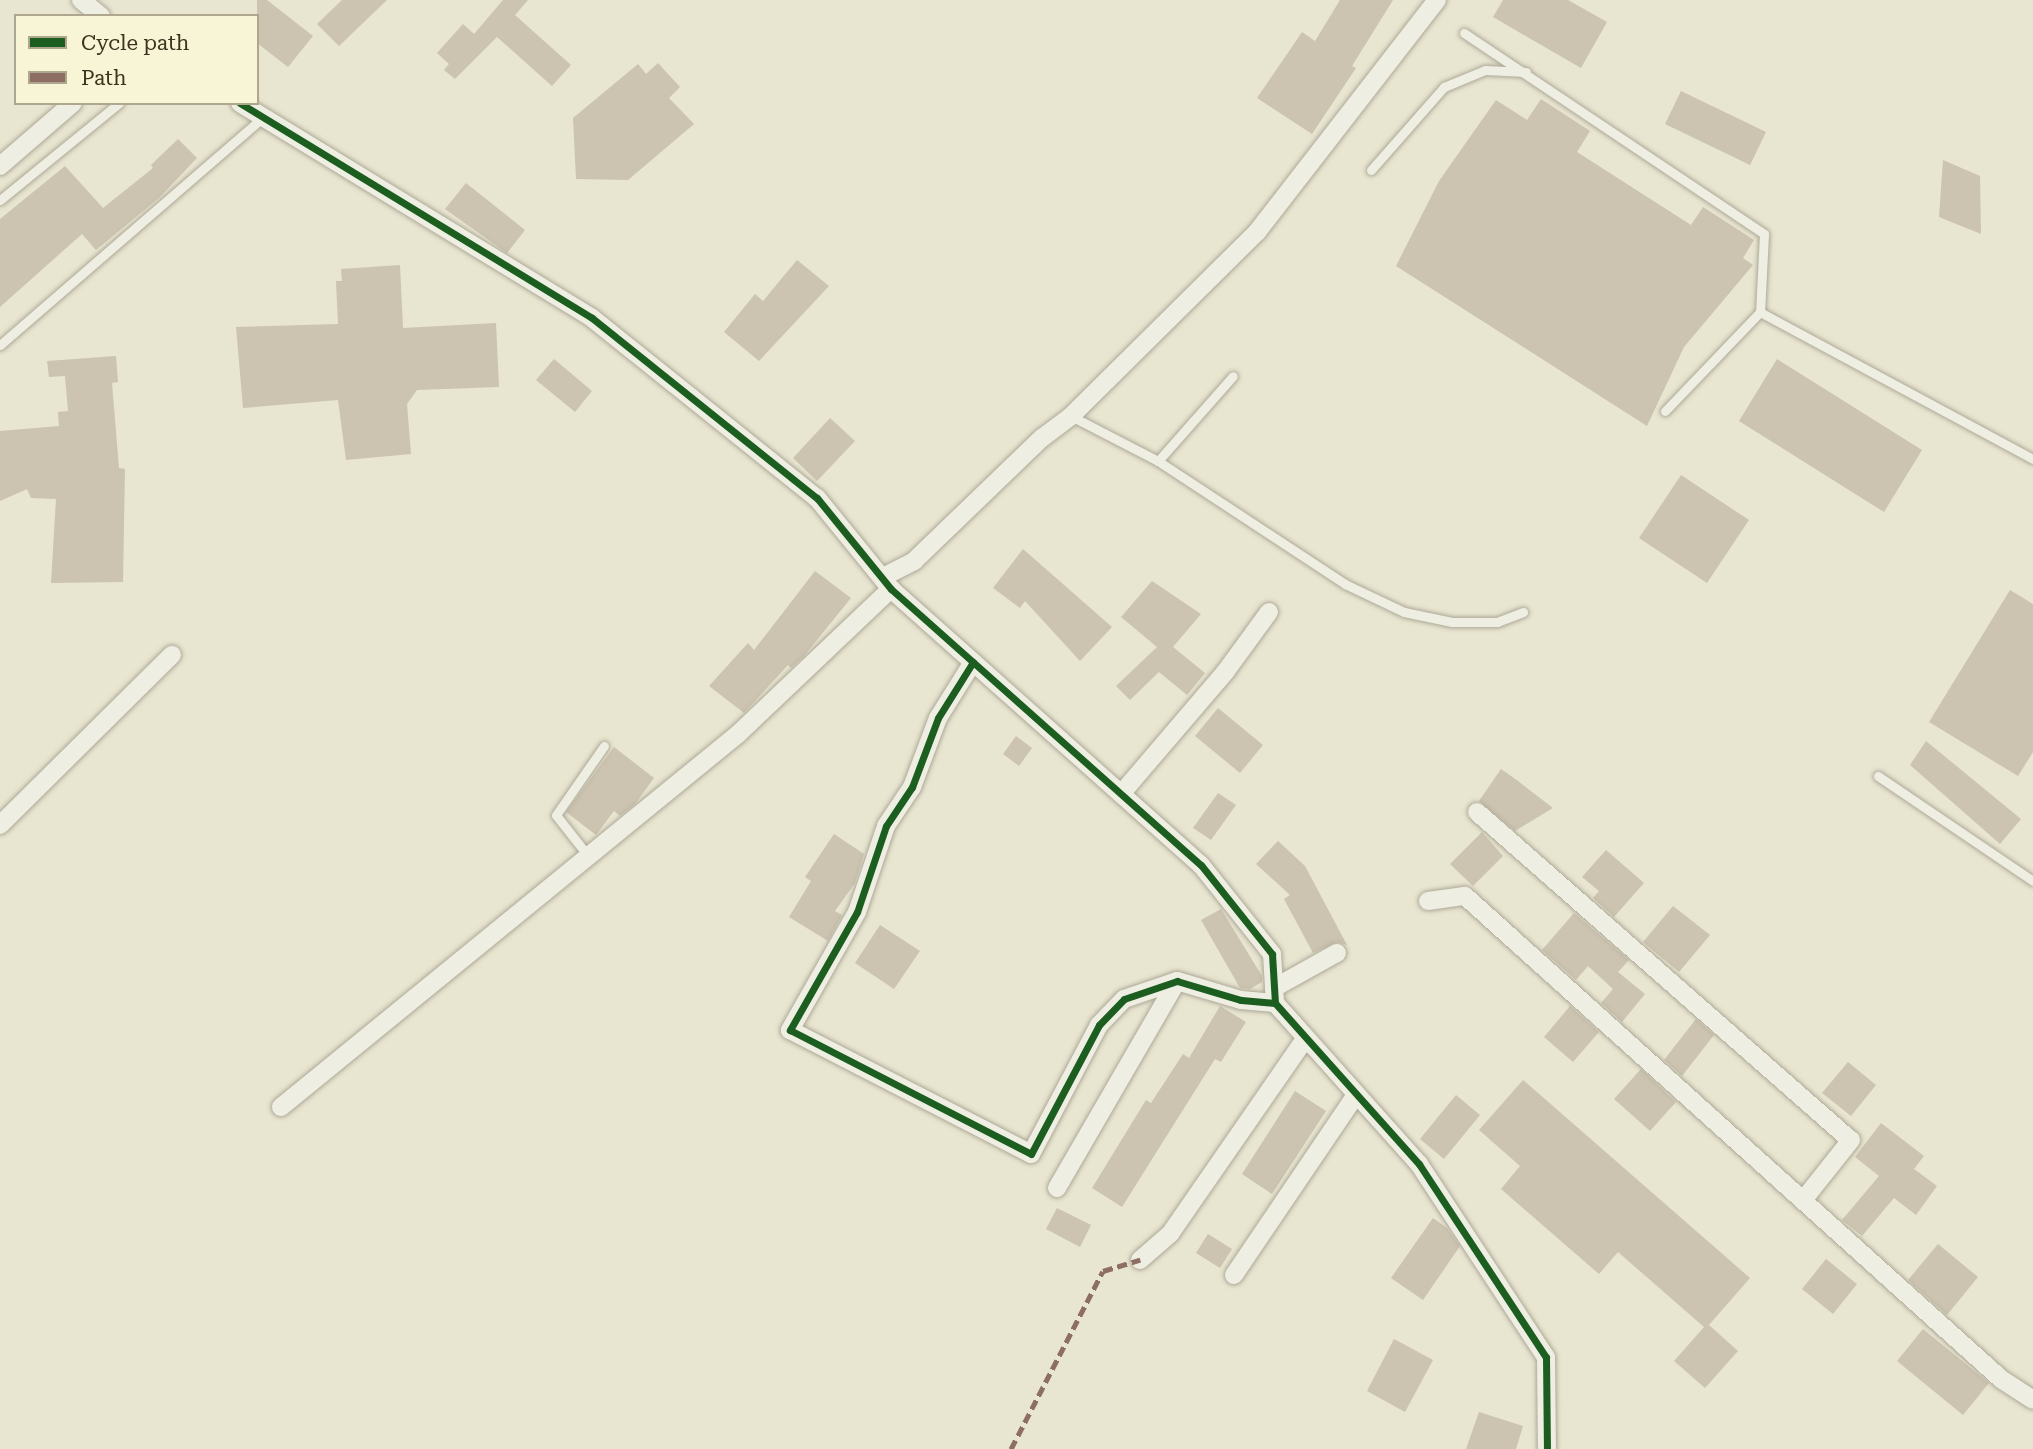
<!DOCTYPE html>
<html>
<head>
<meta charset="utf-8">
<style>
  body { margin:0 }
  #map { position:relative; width:2033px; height:1449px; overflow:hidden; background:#e8e5d0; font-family:"Roboto Serif",serif }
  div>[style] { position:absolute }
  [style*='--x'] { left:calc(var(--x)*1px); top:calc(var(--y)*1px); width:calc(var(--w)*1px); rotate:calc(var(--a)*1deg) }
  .building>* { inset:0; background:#ccc3b0 }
  .roads { filter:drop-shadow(0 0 2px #aea998) drop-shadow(0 0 2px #aea998) }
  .lane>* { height:9px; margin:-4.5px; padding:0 4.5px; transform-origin:4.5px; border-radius:4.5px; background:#efeee2 }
  .street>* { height:18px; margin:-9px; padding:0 9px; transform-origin:9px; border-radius:9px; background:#efeee2 }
  .quiet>* { height:5px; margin-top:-2.5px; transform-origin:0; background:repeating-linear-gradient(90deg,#8d6e63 0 10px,transparent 0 15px) }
  .cycleway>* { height:7px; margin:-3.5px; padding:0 3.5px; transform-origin:3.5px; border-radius:3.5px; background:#1b5e20 }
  span { translate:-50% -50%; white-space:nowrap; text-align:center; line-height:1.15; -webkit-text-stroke:6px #f8f4d6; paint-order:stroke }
  .legend { position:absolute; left:14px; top:14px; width:245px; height:91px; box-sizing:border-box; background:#f8f4d6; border:2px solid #aea78d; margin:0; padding:9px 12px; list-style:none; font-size:21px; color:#3e331f }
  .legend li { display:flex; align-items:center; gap:14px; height:35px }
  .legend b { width:35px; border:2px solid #aea78d }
</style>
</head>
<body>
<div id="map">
  <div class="building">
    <i style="clip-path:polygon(257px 0,267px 0,313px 36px,288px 67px,257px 43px)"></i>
    <i style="clip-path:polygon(342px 0,387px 0,339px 46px,317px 24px)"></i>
    <i style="clip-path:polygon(503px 0,528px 0,515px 15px,571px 65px,552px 86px,497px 37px,455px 79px,444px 70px,449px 64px,437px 53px,463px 24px,474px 34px)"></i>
    <i style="clip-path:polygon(1340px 0,1393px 0,1352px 66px,1356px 68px,1312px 134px,1257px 98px,1302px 32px,1315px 41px)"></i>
    <i style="clip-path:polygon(1503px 0,1568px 0,1607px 22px,1581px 68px,1493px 17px)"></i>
    <i style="clip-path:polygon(658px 63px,680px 87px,669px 98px,694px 124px,628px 180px,576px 179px,573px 118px,638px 64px,646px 74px)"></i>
    <i style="clip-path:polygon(1681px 91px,1766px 132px,1750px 165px,1665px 124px)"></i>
    <i style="clip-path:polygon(1541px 99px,1590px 131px,1577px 152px,1691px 225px,1703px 207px,1754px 240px,1743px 258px,1753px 265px,1684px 347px,1647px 426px,1396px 266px,1439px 181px,1496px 100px,1527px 120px)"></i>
    <i style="clip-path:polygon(178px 139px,197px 158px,160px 197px,96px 250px,82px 234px,0 307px,0 219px,65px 166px,103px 208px,153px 168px,151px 165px)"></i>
    <i style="clip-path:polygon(1943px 160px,1980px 176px,1981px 234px,1939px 217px)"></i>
    <i style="clip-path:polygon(466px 183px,525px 230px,507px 253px,445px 209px)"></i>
    <i style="clip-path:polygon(797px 260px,829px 286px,759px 361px,724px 332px,755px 294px,763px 301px)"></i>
    <i style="clip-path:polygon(400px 265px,403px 328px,496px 323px,499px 387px,417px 390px,407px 404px,411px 454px,346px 460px,338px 400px,243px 408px,236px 327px,338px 324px,336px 281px,342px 281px,341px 269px)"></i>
    <i style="clip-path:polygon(116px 356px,118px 382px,112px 383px,119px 468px,125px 469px,123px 582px,51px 583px,56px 499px,31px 498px,27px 489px,0 501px,0 431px,59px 426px,58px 412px,68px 411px,65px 376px,49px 377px,47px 361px)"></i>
    <i style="clip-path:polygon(554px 359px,592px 391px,575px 412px,536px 380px)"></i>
    <i style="clip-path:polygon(1777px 359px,1922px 450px,1884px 512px,1739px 421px)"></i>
    <i style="clip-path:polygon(830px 418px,855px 441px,817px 481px,793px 458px)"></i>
    <i style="clip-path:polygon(1681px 475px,1749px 520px,1707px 583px,1639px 538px)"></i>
    <i style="clip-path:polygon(1023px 549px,1112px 627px,1080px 661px,1025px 601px,1020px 608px,993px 588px)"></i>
    <i style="clip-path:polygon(815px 571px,851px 598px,804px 656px,791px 668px,788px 665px,744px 713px,709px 686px,748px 643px,754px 650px)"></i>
    <i style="clip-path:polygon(1152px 581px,1201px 614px,1173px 647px,1205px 673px,1187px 695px,1159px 672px,1130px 700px,1116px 686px,1157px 647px,1121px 617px)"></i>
    <i style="clip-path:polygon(2010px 590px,2033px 604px,2033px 752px,2018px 776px,1929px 722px)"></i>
    <i style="clip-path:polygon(1218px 708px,1263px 745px,1240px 773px,1195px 736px)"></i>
    <i style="clip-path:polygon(1016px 736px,1032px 748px,1019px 766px,1003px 754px)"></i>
    <i style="clip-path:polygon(1926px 741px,2021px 819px,2000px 844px,1910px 765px)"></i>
    <i style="clip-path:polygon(614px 747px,654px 778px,635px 804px,620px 816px,614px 811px,596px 835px,566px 812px)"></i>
    <i style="clip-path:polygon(1501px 769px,1518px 781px,1553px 808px,1515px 831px,1479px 801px)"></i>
    <i style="clip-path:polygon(1218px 793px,1236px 805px,1211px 840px,1193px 828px)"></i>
    <i style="clip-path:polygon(1482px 832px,1503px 856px,1473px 886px,1450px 864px)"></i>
    <i style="clip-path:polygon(834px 834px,864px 854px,855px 883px,835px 911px,842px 915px,828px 941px,789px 917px,811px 881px,805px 877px)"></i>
    <i style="clip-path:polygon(1278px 841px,1305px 866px,1347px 945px,1337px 942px,1313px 953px,1284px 899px,1290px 895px,1256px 864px)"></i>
    <i style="clip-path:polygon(1606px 850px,1644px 883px,1614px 917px,1593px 898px,1599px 891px,1582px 877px)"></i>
    <i style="clip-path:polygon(1673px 906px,1710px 935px,1679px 972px,1643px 942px)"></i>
    <i style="clip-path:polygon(1221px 909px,1262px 976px,1262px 982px,1250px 989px,1240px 988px,1201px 920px)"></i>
    <i style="clip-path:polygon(1574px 913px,1629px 960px,1618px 972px,1645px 994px,1622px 1022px,1601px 1003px,1613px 989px,1588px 966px,1576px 980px,1542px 950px)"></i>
    <i style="clip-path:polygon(880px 925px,920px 951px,894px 989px,855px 963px)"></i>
    <i style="clip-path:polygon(1220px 1006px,1246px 1022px,1221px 1062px,1215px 1059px,1122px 1207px,1092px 1188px,1146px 1100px,1151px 1103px,1183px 1054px,1189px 1058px)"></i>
    <i style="clip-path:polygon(1570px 1006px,1599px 1032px,1573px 1062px,1544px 1037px)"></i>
    <i style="clip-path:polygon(1696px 1019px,1714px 1035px,1682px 1076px,1664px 1060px)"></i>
    <i style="clip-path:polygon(1848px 1062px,1876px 1085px,1851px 1116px,1822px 1093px)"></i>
    <i style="clip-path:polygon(1641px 1069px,1676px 1102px,1650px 1131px,1614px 1099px)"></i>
    <i style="clip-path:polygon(1523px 1080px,1750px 1278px,1709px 1325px,1738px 1351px,1705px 1388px,1674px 1361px,1704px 1327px,1618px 1252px,1599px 1274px,1501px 1189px,1520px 1166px,1479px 1130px)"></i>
    <i style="clip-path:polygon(1295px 1091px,1326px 1111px,1272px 1194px,1242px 1174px)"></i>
    <i style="clip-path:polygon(1456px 1095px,1480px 1115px,1444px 1159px,1420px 1139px)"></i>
    <i style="clip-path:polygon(1881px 1123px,1924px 1156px,1914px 1169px,1937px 1186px,1916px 1215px,1894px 1198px,1862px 1236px,1842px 1220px,1879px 1176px,1855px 1157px)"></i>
    <i style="clip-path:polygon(1057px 1208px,1091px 1225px,1080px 1247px,1046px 1229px)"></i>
    <i style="clip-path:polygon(1433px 1218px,1447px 1228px,1460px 1246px,1423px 1300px,1391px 1278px)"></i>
    <i style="clip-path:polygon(1208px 1234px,1232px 1249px,1220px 1268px,1196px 1253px)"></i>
    <i style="clip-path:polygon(1938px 1244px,1978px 1277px,1947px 1315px,1908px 1280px)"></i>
    <i style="clip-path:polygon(1826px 1259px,1857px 1284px,1833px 1314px,1802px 1289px)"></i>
    <i style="clip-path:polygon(1923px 1329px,1989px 1383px,1963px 1415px,1897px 1361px)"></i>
    <i style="clip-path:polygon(1394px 1339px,1433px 1360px,1405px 1412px,1367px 1391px)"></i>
    <i style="clip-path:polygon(1479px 1412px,1523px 1426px,1516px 1449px,1466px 1449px)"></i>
  </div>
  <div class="roads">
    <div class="lane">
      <i style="--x:1464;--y:33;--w:361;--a:33.8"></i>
      <i style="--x:1764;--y:234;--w:78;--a:92.9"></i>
      <i style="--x:1371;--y:170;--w:111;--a:-48.7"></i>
      <i style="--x:1444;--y:87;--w:44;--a:-22.5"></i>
      <i style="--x:1485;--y:70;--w:41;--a:2.8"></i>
      <i style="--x:0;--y:200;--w:154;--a:-39.2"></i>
      <i style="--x:0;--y:345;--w:348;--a:-40.9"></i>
      <i style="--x:1665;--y:411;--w:137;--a:-46.2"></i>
      <i style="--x:1760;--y:312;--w:310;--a:28.3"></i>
      <i style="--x:1071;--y:416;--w:98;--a:27.3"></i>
      <i style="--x:1158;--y:461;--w:113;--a:-48.6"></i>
      <i style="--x:1158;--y:461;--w:224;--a:33.3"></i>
      <i style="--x:1345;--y:584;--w:65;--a:25.4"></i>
      <i style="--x:1404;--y:612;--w:49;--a:11.8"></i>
      <i style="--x:1452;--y:622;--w:45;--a:0"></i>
      <i style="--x:1497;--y:622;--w:28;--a:-21"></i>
      <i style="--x:1878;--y:776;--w:187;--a:34.1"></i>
      <i style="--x:589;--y:857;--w:53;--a:-128.2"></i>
      <i style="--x:556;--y:815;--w:84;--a:-55.2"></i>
    </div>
    <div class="street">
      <i style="--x:81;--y:0;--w:26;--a:39"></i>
      <i style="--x:240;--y:103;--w:412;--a:31.4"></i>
      <i style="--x:592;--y:318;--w:288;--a:38.7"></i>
      <i style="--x:817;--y:498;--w:117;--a:50.9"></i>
      <i style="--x:891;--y:589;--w:415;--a:41.7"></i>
      <i style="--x:1201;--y:865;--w:114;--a:51.4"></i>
      <i style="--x:1272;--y:954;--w:49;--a:86.5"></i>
      <i style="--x:1275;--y:1003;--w:216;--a:48.2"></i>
      <i style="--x:1419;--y:1164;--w:231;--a:56.7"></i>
      <i style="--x:1546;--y:1357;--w:92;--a:89.4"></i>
      <i style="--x:0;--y:166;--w:96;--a:-40.8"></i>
      <i style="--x:885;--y:576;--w:33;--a:-27"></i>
      <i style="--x:914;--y:561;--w:178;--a:-43.9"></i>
      <i style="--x:1042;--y:438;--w:36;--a:-37"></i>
      <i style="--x:1071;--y:416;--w:262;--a:-44.7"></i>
      <i style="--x:1257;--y:232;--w:294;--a:-52.2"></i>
      <i style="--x:973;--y:662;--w:66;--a:122"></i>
      <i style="--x:938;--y:718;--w:74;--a:110.6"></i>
      <i style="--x:912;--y:787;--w:47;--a:123.7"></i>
      <i style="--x:886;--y:826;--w:91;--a:108.6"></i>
      <i style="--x:857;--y:912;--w:136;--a:119.6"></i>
      <i style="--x:790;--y:1030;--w:271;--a:27.2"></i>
      <i style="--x:1031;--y:1154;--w:146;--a:-62.2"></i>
      <i style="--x:1099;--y:1025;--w:36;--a:-46"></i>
      <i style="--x:1124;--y:999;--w:56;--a:-18.8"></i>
      <i style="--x:1177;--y:981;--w:67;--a:16.5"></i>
      <i style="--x:1241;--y:1000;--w:34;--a:5"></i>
      <i style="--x:1121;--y:794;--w:162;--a:-49.5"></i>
      <i style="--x:1226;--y:671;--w:73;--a:-53.9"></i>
      <i style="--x:1477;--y:812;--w:497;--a:41.3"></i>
      <i style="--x:1851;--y:1140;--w:75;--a:128.5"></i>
      <i style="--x:0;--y:825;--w:242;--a:-44.7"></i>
      <i style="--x:1428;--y:901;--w:37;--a:-8"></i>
      <i style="--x:1465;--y:896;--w:722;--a:42.02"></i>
      <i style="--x:2001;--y:1379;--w:38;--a:33"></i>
      <i style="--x:1274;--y:988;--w:72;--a:-29.1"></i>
      <i style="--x:281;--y:1107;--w:590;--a:-39.22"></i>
      <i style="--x:738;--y:734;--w:211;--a:-43.5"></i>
      <i style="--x:1057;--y:1188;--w:239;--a:-59.9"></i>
      <i style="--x:1140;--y:1260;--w:40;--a:-41"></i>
      <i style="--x:1170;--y:1234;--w:237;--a:-55.3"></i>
      <i style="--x:1234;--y:1275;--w:217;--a:-55.9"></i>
    </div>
  </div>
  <div class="quiet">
    <i style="--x:1011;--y:1449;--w:200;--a:-62.7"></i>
    <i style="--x:1103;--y:1271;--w:39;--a:-17"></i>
  </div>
  <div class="cycleway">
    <i style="--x:240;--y:103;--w:412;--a:31.4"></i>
    <i style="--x:592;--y:318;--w:288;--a:38.7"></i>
    <i style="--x:817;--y:498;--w:117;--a:50.9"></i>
    <i style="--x:891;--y:589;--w:415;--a:41.7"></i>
    <i style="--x:1201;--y:865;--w:114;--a:51.4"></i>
    <i style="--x:1272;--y:954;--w:49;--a:86.5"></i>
    <i style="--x:1275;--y:1003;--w:216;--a:48.2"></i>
    <i style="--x:1419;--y:1164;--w:231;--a:56.7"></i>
    <i style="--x:1546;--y:1357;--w:92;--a:89.4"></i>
    <i style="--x:973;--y:662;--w:66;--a:122"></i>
    <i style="--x:938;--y:718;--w:74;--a:110.6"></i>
    <i style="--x:912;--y:787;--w:47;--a:123.7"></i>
    <i style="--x:886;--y:826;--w:91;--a:108.6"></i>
    <i style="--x:857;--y:912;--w:136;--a:119.6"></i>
    <i style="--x:790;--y:1030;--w:271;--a:27.2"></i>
    <i style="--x:1031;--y:1154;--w:146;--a:-62.2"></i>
    <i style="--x:1099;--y:1025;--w:36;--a:-46"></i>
    <i style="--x:1124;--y:999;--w:56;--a:-18.8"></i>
    <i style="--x:1177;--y:981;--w:67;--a:16.5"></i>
    <i style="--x:1241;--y:1000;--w:34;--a:5"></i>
  </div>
  <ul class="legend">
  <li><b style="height:9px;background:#1b5e20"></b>Cycle path</li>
  <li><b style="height:9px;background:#8d6e63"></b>Path</li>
  </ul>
</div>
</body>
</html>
